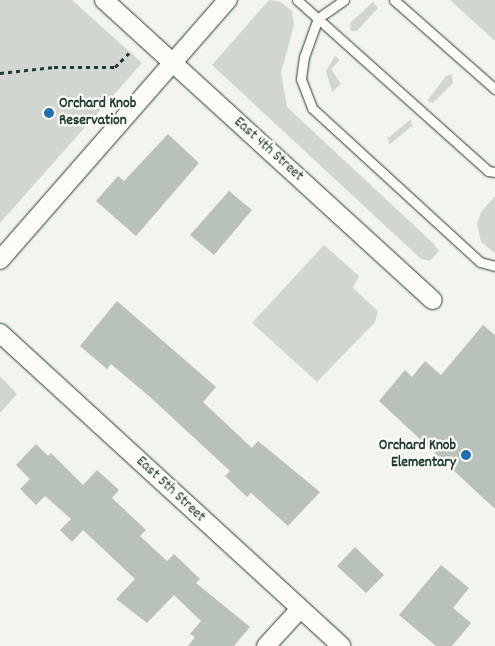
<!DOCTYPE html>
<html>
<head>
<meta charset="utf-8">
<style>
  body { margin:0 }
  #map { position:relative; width:495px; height:646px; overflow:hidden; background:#f4f4ef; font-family:Dekko,sans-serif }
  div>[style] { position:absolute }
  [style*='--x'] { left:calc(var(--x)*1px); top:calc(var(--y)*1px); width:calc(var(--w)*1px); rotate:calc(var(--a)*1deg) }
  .green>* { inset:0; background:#d1d6d1 }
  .building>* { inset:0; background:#b9c1bb }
  .path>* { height:3px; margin-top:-1.5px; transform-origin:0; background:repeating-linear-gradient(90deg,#1f3d34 0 4px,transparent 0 8px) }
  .roads { filter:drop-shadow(0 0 1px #1f3d34) drop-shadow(0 0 1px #1f3d34) }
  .lane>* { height:9px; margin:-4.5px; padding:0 4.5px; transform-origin:4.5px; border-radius:4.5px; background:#fdfcf7 }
  .street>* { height:18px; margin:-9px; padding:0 9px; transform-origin:9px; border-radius:9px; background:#fdfcf7 }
  .dots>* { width:14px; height:14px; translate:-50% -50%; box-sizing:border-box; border:2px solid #fdfcf7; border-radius:50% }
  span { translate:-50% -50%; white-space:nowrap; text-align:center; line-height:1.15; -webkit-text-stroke:4.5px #fdfcf7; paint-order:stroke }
  .poi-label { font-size:15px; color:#1f3d34; font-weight:700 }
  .left { translate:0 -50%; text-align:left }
  .right { translate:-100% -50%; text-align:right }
  .street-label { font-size:15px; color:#1f3d34 }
</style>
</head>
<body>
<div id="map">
  <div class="green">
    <i style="clip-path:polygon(0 0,72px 0,142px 63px,0 223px)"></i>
    <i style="clip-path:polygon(269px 0,281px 2px,292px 11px,294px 25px,281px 73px,287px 107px,433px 243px,439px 251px,430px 261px,421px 259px,212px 65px)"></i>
    <i style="clip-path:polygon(450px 0,495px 0,495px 41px)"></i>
    <i style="clip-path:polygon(373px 2px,378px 8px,357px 31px,351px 31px,350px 23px)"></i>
    <i style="clip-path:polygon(335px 56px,340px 60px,331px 69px,341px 84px,332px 92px,326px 71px)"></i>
    <i style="clip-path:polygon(452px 74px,453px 83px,433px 103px,427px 101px,446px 76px)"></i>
    <i style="clip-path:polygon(411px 119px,412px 126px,389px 145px,388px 138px)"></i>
    <i style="clip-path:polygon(495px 196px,495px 253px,481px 242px,477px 225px,481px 212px)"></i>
    <i style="clip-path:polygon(324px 245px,359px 276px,353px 288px,378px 311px,375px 322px,317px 382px,252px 323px)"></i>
    <i style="clip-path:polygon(0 376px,17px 394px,0 413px)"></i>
  </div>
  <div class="building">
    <i style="clip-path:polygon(168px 134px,199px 163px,136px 236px,96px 201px,118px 176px,124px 181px)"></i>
    <i style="clip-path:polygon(229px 191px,252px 210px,214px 255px,190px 235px)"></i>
    <i style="clip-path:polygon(117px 301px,216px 387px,203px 402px,252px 448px,258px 441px,320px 492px,288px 526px,251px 493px,247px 497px,225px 476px,230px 471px,150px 397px,111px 364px,107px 369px,80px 346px)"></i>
    <i style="clip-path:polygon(483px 325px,495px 335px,495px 509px,379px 401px,405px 370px,412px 377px,425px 361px,441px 375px)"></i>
    <i style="clip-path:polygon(36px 444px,48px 456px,51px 453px,83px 485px,97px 470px,119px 490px,112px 498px,146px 530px,140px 536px,167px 561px,174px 554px,200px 579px,196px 583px,250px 627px,234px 646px,188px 646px,195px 637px,190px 634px,201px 621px,174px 595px,147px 623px,116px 599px,135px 579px,83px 530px,72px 542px,60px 530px,71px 519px,45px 496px,36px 505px,20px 489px,30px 479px,16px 465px)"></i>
    <i style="clip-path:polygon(355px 547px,384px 575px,366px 593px,337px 566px)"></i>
    <i style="clip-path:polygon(441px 565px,469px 588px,453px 608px,471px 623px,452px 646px,436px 646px,399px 615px)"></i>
  </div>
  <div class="path">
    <i style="--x:0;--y:73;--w:54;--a:-6.3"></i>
    <i style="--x:54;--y:67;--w:61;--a:0"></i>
    <i style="--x:115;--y:67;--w:21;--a:-45"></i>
  </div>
  <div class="roads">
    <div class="lane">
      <i style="--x:297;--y:0;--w:256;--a:41.8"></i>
      <i style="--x:488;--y:171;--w:7;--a:8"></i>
      <i style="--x:344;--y:0;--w:32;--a:145"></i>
      <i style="--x:318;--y:18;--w:41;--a:109.7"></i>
      <i style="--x:304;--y:57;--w:22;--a:98"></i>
      <i style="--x:301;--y:79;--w:31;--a:69"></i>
      <i style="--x:312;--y:108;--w:228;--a:42.5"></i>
      <i style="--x:480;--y:262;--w:16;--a:15"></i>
      <i style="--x:394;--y:0;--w:135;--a:41.4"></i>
    </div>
    <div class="street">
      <i style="--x:104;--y:0;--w:445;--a:42.4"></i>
      <i style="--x:0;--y:260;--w:346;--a:-48.8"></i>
      <i style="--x:0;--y:333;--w:463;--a:42.5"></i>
      <i style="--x:266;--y:646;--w:50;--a:-47.4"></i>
    </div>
  </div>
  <div class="dots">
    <i style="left:49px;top:113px;background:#1f6fb2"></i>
    <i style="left:466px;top:455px;background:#1f6fb2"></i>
  </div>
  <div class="poi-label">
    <span class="left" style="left:59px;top:113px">Orchard Knob<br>Reservation</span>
    <span class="right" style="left:456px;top:455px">Orchard Knob<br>Elementary</span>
  </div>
  <div class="street-label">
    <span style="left:268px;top:150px;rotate:42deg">East 4th Street</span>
    <span style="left:170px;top:490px;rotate:43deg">East 5th Street</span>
  </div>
</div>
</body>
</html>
